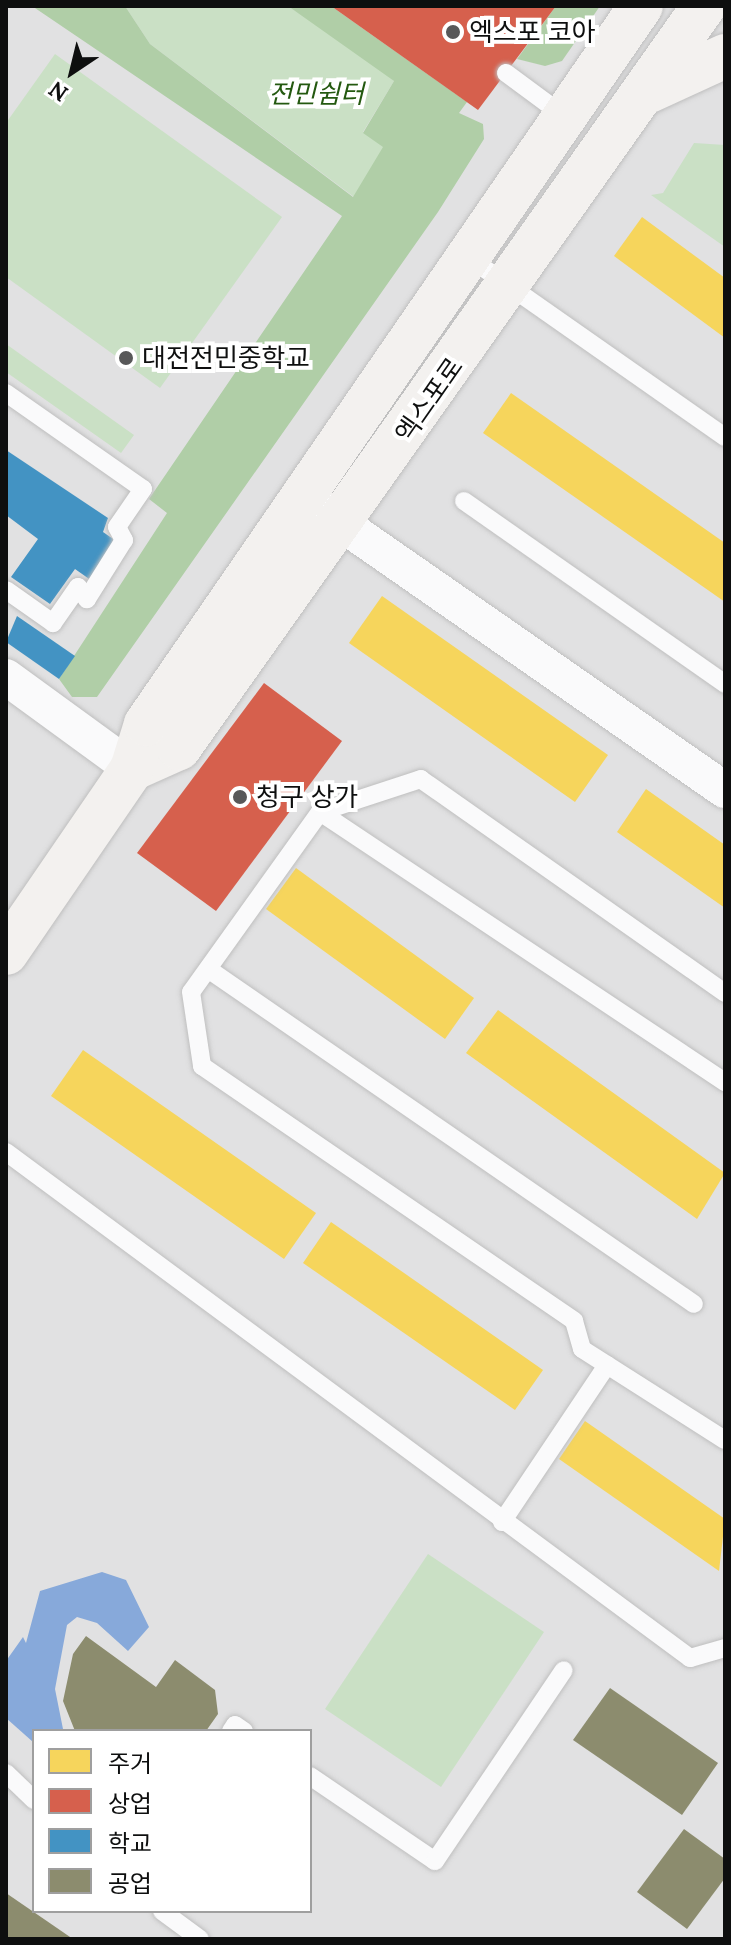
<!DOCTYPE html>
<html>
<head>
<meta charset="utf-8">
<style>
  body { margin:0 }
  #map { position:relative; width:731px; height:1945px; overflow:hidden; background:#e1e1e2; font-family:Lora,"Noto Sans KR",serif }
  div>[style] { position:absolute }
  [style*='--x'] { left:calc(var(--x)*1px); top:calc(var(--y)*1px); width:calc(var(--w)*1px); rotate:calc(var(--a)*1deg) }
  .green>* { inset:0; background:#cae0c5 }
  .forest>* { inset:0; background:#b0cea7 }
  .water>* { inset:0; background:#87a9da }
  .homes>* { inset:0; background:#f6d55c }
  .shops>* { inset:0; background:#d6604d }
  .schools>* { inset:0; background:#4393c3 }
  .industry>* { inset:0; background:#8c8c6e }
  .roads { filter:drop-shadow(0 0 2px #bfbfbf) drop-shadow(0 0 2px #bfbfbf) }
  .lane>* { height:18px; margin:-9px; padding:0 9px; transform-origin:9px; border-radius:9px; background:#fafafb }
  .street>* { height:36px; margin:-18px; padding:0 18px; transform-origin:18px; border-radius:18px; background:#fafafb }
  .secondary>* { height:44px; margin:-22px; padding:0 22px; transform-origin:22px; border-radius:22px; background:#f3f1ef }
  .dots>* { width:22px; height:22px; translate:-50% -50%; box-sizing:border-box; border:4px solid #fff; border-radius:50% }
  span { translate:-50% -50%; white-space:nowrap; text-align:center; line-height:1.15; -webkit-text-stroke:8px #fff; paint-order:stroke }
  .poi-label { font-size:26px; color:#0e0f0f }
  .left { translate:0 -50%; text-align:left }
  .park-label { font-size:26px; color:#245910; font-style:italic }
  .street-label { font-size:26px; color:#0e0f0f }
  .frame { position:absolute; inset:0; border:8px solid #0e0f0f; pointer-events:none }
  .legend { position:absolute; left:32px; top:1729px; width:280px; height:184px; box-sizing:border-box; background:#fff; border:2px solid #9f9f9f; margin:0; padding:10px 14px; list-style:none; font-size:24px; color:#0e0f0f }
  .legend li { display:flex; align-items:center; gap:16px; height:40px }
  .legend b { width:40px; border:2px solid #9f9f9f }
  .north { position:absolute; left:32px; top:32px; width:80px; height:80px; -webkit-text-stroke:6px #fff; paint-order:stroke; rotate:215deg; font-size:22px; font-weight:700; line-height:32px; text-align:center; color:#0e0f0f }
  .north::after { content:''; display:block; margin:auto; width:28px; height:36px; background:#0e0f0f; clip-path:polygon(50% 0,100% 100%,50% 72%,0 100%) }
</style>
</head>
<body>
<div id="map">
  <div class="green">
    <i style="clip-path:polygon(125px 6px,288px 6px,364px 55px,394px 81px,363px 132px,384px 147px,372px 176px,354px 197px,150px 44px)"></i>
    <i style="clip-path:polygon(55px 54px,282px 217px,160px 388px,6px 277px,6px 123px)"></i>
    <i style="clip-path:polygon(694px 143px,725px 145px,725px 247px,651px 195px,663px 193px)"></i>
    <i style="clip-path:polygon(6px 344px,134px 435px,121px 453px,6px 372px)"></i>
    <i style="clip-path:polygon(428px 1554px,544px 1632px,441px 1787px,325px 1709px)"></i>
  </div>
  <div class="forest">
    <i style="clip-path:polygon(32px 6px,125px 6px,150px 44px,353px 197px,383px 147px,363px 133px,394px 81px,288px 6px,331px 6px,467px 102px,459px 113px,483px 124px,484px 139px,438px 212px,97px 697px,72px 697px,59px 679px,167px 513px,149px 499px,342px 216px)"></i>
    <i style="clip-path:polygon(556px 6px,600px 6px,562px 61px,545px 66px,517px 59px)"></i>
  </div>
  <div class="water">
    <i style="clip-path:polygon(102px 1572px,126px 1580px,149px 1627px,128px 1651px,97px 1623px,77px 1617px,67px 1625px,55px 1689px,63px 1729px,34px 1731px,33px 1742px,6px 1718px,6px 1661px,23px 1637px,26px 1643px,40px 1591px)"></i>
  </div>
  <div class="homes">
    <i style="clip-path:polygon(642px 217px,725px 278px,725px 338px,614px 256px)"></i>
    <i style="clip-path:polygon(511px 393px,725px 543px,725px 602px,483px 433px)"></i>
    <i style="clip-path:polygon(382px 596px,608px 755px,575px 802px,349px 643px)"></i>
    <i style="clip-path:polygon(646px 789px,725px 845px,725px 908px,617px 832px)"></i>
    <i style="clip-path:polygon(296px 868px,474px 998px,445px 1039px,266px 909px)"></i>
    <i style="clip-path:polygon(498px 1010px,725px 1173px,697px 1219px,466px 1053px)"></i>
    <i style="clip-path:polygon(83px 1050px,316px 1213px,284px 1259px,51px 1096px)"></i>
    <i style="clip-path:polygon(331px 1222px,543px 1370px,515px 1410px,303px 1263px)"></i>
    <i style="clip-path:polygon(585px 1421px,725px 1519px,719px 1571px,559px 1459px)"></i>
  </div>
  <div class="shops">
    <i style="clip-path:polygon(331px 6px,556px 6px,478px 110px)"></i>
    <i style="clip-path:polygon(264px 683px,342px 741px,216px 911px,137px 853px)"></i>
  </div>
  <div class="schools">
    <i style="clip-path:polygon(6px 450px,108px 518px,103px 532px,119px 543px,92px 581px,75px 569px,50px 604px,11px 577px,38px 539px,6px 515px)"></i>
    <i style="clip-path:polygon(17px 616px,75px 656px,59px 679px,6px 642px)"></i>
  </div>
  <div class="industry">
    <i style="clip-path:polygon(86px 1636px,156px 1687px,175px 1660px,215px 1690px,218px 1714px,206px 1731px,75px 1731px,63px 1701px,73px 1654px)"></i>
    <i style="clip-path:polygon(610px 1688px,718px 1763px,682px 1815px,573px 1740px)"></i>
    <i style="clip-path:polygon(684px 1829px,725px 1859px,725px 1878px,687px 1929px,637px 1892px)"></i>
    <i style="clip-path:polygon(6px 1893px,73px 1939px,6px 1939px)"></i>
  </div>
  <div class="roads">
    <div class="lane">
      <i style="--x:506;--y:73;--w:71;--a:36.4"></i>
      <i style="--x:468;--y:257;--w:314;--a:35"></i>
      <i style="--x:6;--y:393;--w:167;--a:35"></i>
      <i style="--x:143;--y:489;--w:46;--a:124.4"></i>
      <i style="--x:117;--y:527;--w:15;--a:62"></i>
      <i style="--x:124;--y:540;--w:70;--a:122.1"></i>
      <i style="--x:87;--y:599;--w:15;--a:-127"></i>
      <i style="--x:78;--y:587;--w:44;--a:124.8"></i>
      <i style="--x:53;--y:623;--w:57;--a:-144.9"></i>
      <i style="--x:464;--y:501;--w:319;--a:35"></i>
      <i style="--x:320;--y:812;--w:487;--a:33.7"></i>
      <i style="--x:208;--y:969;--w:590;--a:34.58"></i>
      <i style="--x:725;--y:993;--w:372;--a:-144.9"></i>
      <i style="--x:421;--y:779;--w:106;--a:161.9"></i>
      <i style="--x:320;--y:812;--w:221;--a:125.6"></i>
      <i style="--x:191;--y:992;--w:75;--a:81.5"></i>
      <i style="--x:202;--y:1066;--w:451;--a:34.4"></i>
      <i style="--x:574;--y:1321;--w:29;--a:74"></i>
      <i style="--x:582;--y:1349;--w:169;--a:32.5"></i>
      <i style="--x:6;--y:1152;--w:851;--a:36.49"></i>
      <i style="--x:690;--y:1658;--w:36;--a:-16"></i>
      <i style="--x:502;--y:1522;--w:189;--a:-56.2"></i>
      <i style="--x:231;--y:1731;--w:7;--a:-56"></i>
      <i style="--x:235;--y:1725;--w:11;--a:34"></i>
      <i style="--x:6;--y:1773;--w:39;--a:44"></i>
      <i style="--x:310;--y:1776;--w:151;--a:34.2"></i>
      <i style="--x:435;--y:1861;--w:230;--a:-56"></i>
      <i style="--x:162;--y:1911;--w:47;--a:36.4"></i>
    </div>
    <div class="street">
      <i style="--x:319;--y:508;--w:494;--a:34.8"></i>
      <i style="--x:6;--y:677;--w:156;--a:36.1"></i>
    </div>
    <div class="secondary">
      <i style="--x:649;--y:91;--w:84;--a:-24.7"></i>
      <i style="--x:132;--y:769;--w:51;--a:-24.1"></i>
      <i style="--x:179;--y:748;--w:909;--a:-54.72"></i>
      <i style="--x:6;--y:953;--w:223;--a:-55.6"></i>
      <i style="--x:132;--y:769;--w:47;--a:-72.7"></i>
      <i style="--x:146;--y:724;--w:872;--a:-55.42"></i>
    </div>
  </div>
  <div class="dots">
    <i style="left:453px;top:32px;background:#585859"></i>
    <i style="left:126px;top:358px;background:#585859"></i>
    <i style="left:240px;top:797px;background:#585859"></i>
  </div>
  <div class="poi-label">
    <span class="left" style="left:469px;top:32px">엑스포 코아</span>
    <span class="left" style="left:142px;top:358px">대전전민중학교</span>
    <span class="left" style="left:256px;top:797px">청구 상가</span>
  </div>
  <div class="park-label">
    <span style="left:316px;top:94px">전민쉼터</span>
  </div>
  <div class="street-label">
    <span style="left:429px;top:400px;rotate:-55deg">엑스포로</span>
  </div>
  <div class="frame"></div>
  <ul class="legend">
  <li><b style="height:22px;background:#f6d55c"></b>주거</li>
  <li><b style="height:22px;background:#d6604d"></b>상업</li>
  <li><b style="height:22px;background:#4393c3"></b>학교</li>
  <li><b style="height:22px;background:#8c8c6e"></b>공업</li>
  </ul>
  <div class="north">N</div>
</div>
</body>
</html>
